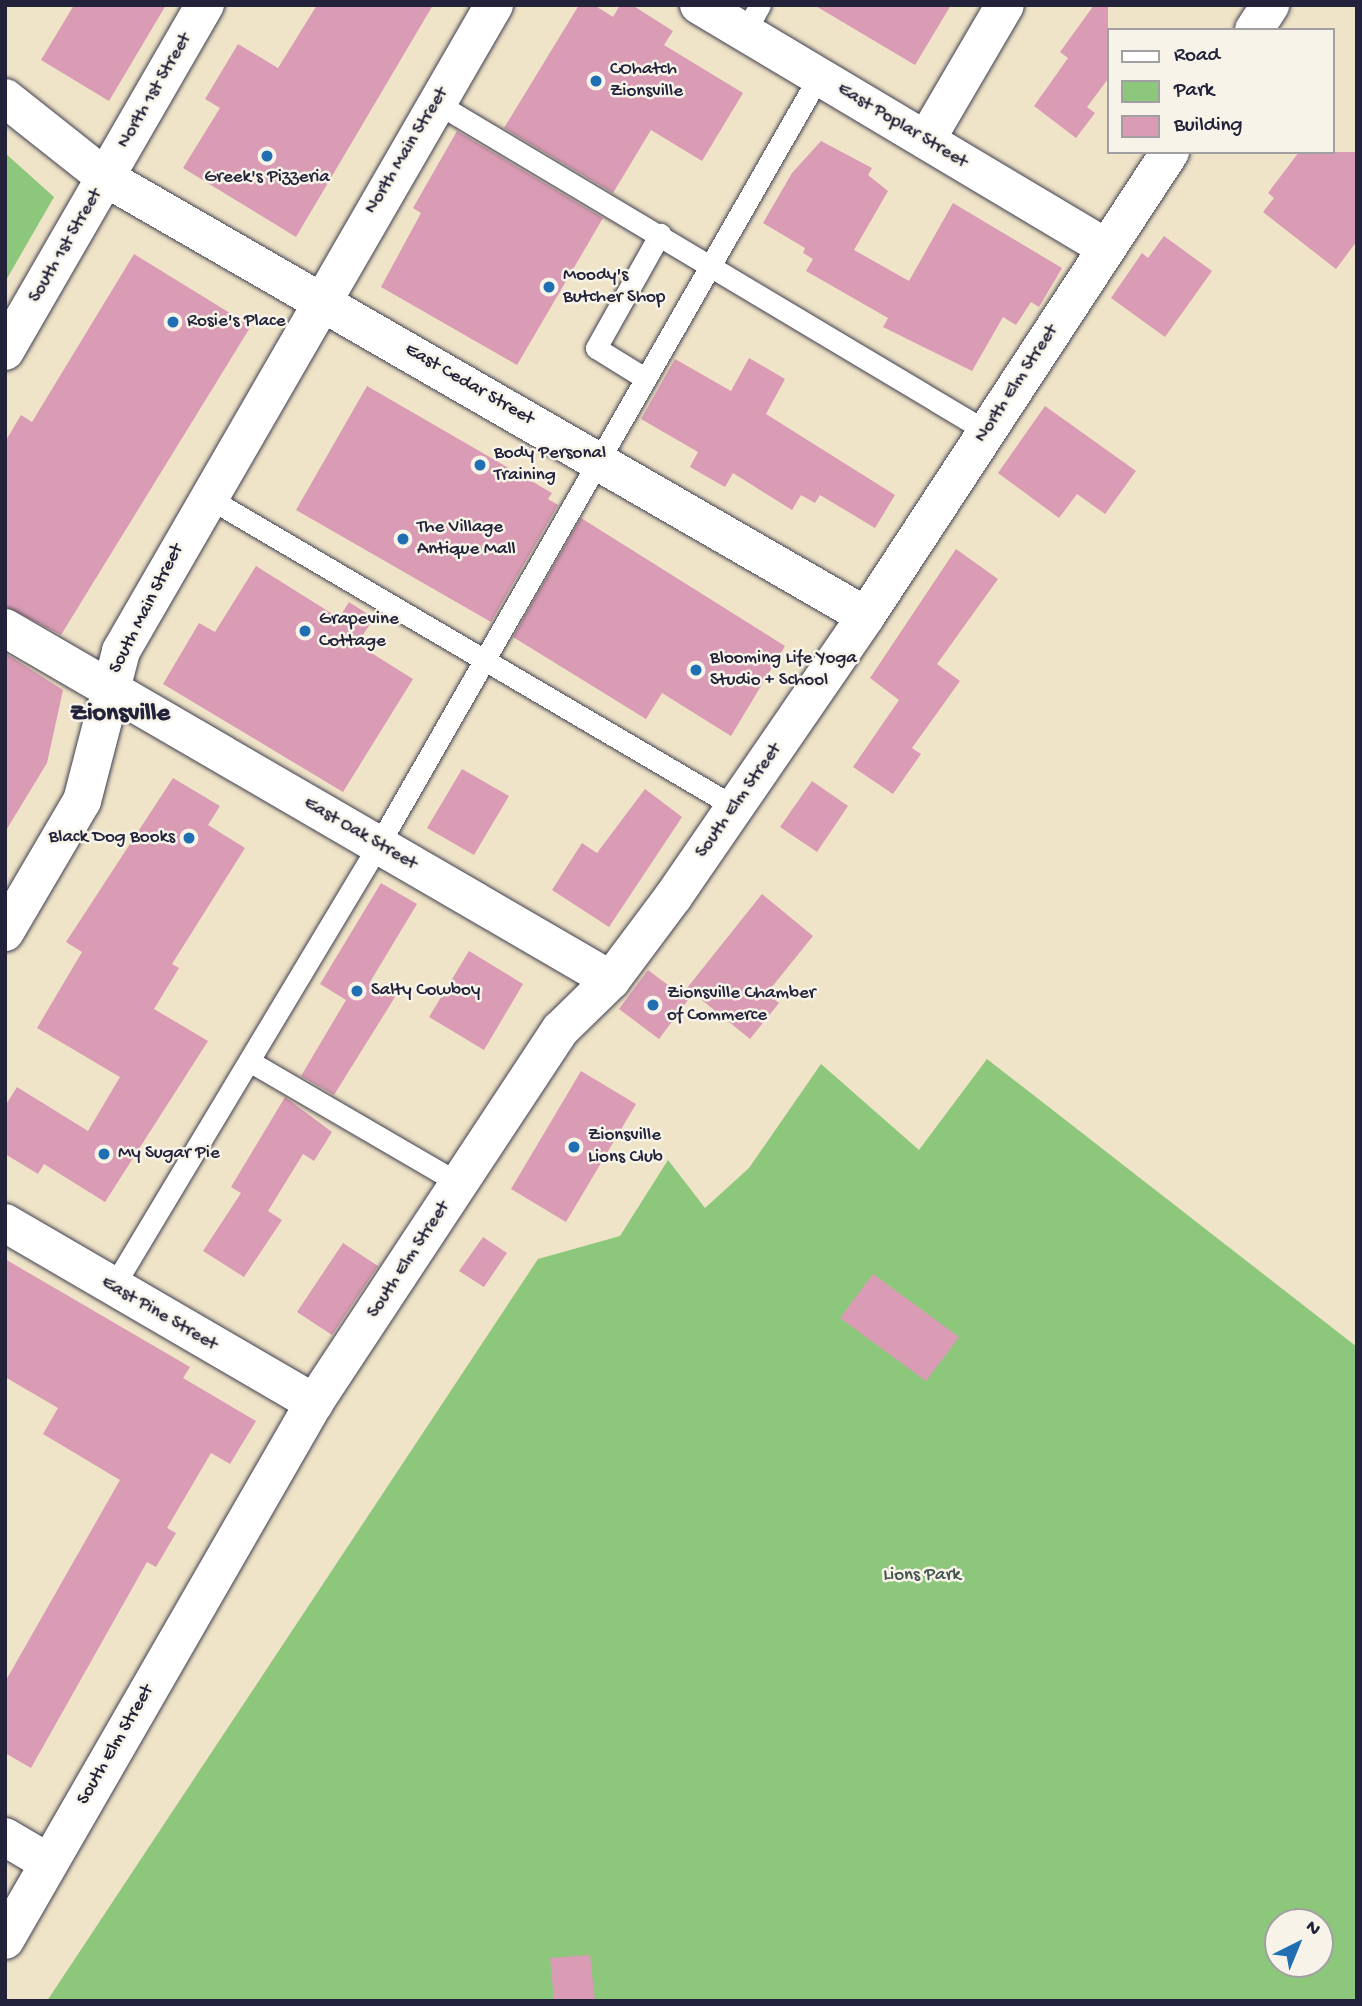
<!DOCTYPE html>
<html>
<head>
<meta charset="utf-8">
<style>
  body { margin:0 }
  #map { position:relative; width:1362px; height:2006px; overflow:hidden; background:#efe4c7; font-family:"Gochi Hand",sans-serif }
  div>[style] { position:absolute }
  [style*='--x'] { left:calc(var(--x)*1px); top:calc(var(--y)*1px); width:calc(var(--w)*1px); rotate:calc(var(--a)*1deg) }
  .green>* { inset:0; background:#8cc77c }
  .building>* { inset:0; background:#d99cb4 }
  .roads { filter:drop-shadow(0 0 2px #413f50) drop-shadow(0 0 2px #413f50) }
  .lane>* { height:21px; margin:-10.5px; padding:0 10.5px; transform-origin:10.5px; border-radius:10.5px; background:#fff }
  .street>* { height:38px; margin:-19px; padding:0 19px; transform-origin:19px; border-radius:19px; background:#fff }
  .secondary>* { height:38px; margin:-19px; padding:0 19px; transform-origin:19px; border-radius:19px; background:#fff }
  .dots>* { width:19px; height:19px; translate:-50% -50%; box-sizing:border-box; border:4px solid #f7f3e8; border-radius:50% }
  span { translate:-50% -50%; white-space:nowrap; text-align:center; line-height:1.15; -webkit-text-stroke:5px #f7f3e8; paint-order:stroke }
  .poi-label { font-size:19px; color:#22223b }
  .left { translate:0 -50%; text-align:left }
  .right { translate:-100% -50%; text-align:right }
  .street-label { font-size:19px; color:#22223b }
  .park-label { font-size:19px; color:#42544e }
  .district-label { font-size:26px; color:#22223b; font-weight:700 }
  .frame { position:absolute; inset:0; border:7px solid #22223b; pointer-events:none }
  .legend { position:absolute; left:1107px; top:28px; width:228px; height:126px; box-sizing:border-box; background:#f7f3e8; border:2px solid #a29fa3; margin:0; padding:9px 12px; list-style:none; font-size:21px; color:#22223b }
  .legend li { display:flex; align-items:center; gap:14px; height:35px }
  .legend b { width:35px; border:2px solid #a29fa3 }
  .north { position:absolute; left:1264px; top:1908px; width:70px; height:70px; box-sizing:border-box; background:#f7f3e8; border:2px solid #a29fa3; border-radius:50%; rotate:43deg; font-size:19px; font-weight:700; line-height:28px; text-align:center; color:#22223b }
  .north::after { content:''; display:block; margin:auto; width:24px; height:32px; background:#1f6fb2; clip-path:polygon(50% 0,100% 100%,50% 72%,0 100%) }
</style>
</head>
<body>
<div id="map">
  <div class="green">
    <i style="clip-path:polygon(5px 153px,54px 197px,5px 282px)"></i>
    <i style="clip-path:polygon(evenodd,987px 1059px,1357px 1347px,1357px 2001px,47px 2001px,538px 1259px,620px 1236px,668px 1160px,705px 1208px,749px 1168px,821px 1064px,919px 1150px,987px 1059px,1278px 1922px,1320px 1922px,1320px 1964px,1278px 1964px,1278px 1922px)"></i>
  </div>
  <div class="building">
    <i style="clip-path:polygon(74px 5px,166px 5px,109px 101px,41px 60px)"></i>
    <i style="clip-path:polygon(317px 5px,433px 5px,296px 237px,183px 168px,220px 108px,205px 99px,238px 44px,278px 68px)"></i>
    <i style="clip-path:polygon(579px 5px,594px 5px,613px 17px,620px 5px,632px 5px,673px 31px,664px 45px,743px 93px,702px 161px,651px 130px,613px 193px,504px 128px)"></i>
    <i style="clip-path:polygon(814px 5px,951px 5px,915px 65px)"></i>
    <i style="clip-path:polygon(1094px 5px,1108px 5px,1108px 79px,1087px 107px,1095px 113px,1076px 138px,1034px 106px,1068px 58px,1060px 52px)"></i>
    <i style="clip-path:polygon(457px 131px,603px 218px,517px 365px,381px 287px,421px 213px,413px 208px)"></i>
    <i style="clip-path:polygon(821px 141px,872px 168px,868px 175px,888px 191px,854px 250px,909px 281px,953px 203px,1062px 268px,1039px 307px,1031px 302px,1016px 325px,1003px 317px,972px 371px,883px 327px,888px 318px,806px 271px,813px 259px,803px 253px,805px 248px,763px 223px,792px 173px)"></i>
    <i style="clip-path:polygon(1299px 152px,1357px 152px,1357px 241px,1336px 269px,1263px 212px,1274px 198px,1268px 193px)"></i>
    <i style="clip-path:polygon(1164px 236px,1212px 271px,1165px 337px,1111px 298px,1142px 253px,1148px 258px)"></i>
    <i style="clip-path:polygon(134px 254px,251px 326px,61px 635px,5px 606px,5px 442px,21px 415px,32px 422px)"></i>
    <i style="clip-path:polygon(749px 358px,785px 379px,766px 414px,895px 495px,875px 528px,820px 495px,815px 503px,801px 495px,792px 510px,733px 473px,725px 487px,690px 467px,698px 452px,641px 419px,675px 359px,731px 391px)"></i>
    <i style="clip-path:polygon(367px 386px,552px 493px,548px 499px,558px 505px,491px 622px,296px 510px)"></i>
    <i style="clip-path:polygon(1045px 406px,1136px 471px,1105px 514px,1077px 494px,1059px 518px,998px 473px)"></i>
    <i style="clip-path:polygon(581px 518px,785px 646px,731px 736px,662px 693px,646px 719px,513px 637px)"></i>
    <i style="clip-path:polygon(956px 549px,998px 579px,937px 664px,960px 681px,912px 748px,921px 754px,893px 794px,853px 767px,899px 700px,870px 678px)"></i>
    <i style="clip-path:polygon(256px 566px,339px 618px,349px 602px,374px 618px,357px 644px,413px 679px,343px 792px,163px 684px,199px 623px,215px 632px)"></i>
    <i style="clip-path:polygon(5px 653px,63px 690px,47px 763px,5px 832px)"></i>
    <i style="clip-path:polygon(462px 769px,509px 796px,474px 855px,427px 828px)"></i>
    <i style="clip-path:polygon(173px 778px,220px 806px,208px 825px,245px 848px,172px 964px,179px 968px,154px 1009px,208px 1041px,105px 1202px,44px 1164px,38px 1174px,5px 1154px,5px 1106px,17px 1087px,88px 1131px,120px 1077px,37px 1028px,82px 952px,66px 942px)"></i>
    <i style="clip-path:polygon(812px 781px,848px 806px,817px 852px,780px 827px)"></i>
    <i style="clip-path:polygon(645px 789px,682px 817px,609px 927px,552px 890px,582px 843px,597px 853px)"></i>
    <i style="clip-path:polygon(381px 883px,417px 904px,370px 982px,395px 997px,334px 1095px,301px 1076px,346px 1000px,320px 984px)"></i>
    <i style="clip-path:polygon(762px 894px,813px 936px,767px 993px,779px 1003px,750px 1039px,687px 988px)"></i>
    <i style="clip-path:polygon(469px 951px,523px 984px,484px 1050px,429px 1017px)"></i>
    <i style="clip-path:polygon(648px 970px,688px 1000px,659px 1039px,619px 1009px)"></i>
    <i style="clip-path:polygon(581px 1071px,636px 1104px,566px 1222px,511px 1189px)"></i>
    <i style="clip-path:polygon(285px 1097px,332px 1132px,314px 1161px,303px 1154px,268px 1211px,282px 1220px,244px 1277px,203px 1251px,241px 1193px,231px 1187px)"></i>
    <i style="clip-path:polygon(483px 1237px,507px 1253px,484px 1287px,459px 1271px)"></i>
    <i style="clip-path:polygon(343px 1243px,378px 1266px,332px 1335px,297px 1312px)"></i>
    <i style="clip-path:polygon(5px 1259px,190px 1367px,183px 1378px,256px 1421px,230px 1464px,211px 1453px,167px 1528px,176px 1533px,156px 1567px,147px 1562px,31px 1768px,5px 1753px,5px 1682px,120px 1480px,43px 1434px,58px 1408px,5px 1377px)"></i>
    <i style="clip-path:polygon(873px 1274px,959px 1337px,926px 1381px,840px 1318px)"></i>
    <i style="clip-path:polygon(590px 1955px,595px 2001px,554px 2001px,550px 1958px)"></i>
  </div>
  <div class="roads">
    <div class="lane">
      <i style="--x:745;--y:32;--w:31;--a:-61"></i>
      <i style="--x:435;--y:102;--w:642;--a:30.84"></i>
      <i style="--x:643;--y:377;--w:55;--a:-148.3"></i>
      <i style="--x:596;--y:348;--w:131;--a:-60.7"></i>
      <i style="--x:207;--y:497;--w:612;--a:30.42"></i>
      <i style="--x:249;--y:1061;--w:243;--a:30.2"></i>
      <i style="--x:113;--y:1287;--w:517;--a:-59.02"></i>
      <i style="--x:379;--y:844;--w:885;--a:-60.19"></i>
    </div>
    <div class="street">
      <i style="--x:699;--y:5;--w:473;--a:30.8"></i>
      <i style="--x:1254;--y:30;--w:30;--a:-57"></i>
      <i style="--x:5;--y:98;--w:129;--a:38.4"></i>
      <i style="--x:106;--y:178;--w:877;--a:29.96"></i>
      <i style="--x:926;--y:140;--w:156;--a:-59.7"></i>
      <i style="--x:5;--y:628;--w:701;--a:30.15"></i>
      <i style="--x:5;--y:932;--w:152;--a:-59.6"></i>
      <i style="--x:82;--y:801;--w:155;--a:-75.4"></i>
      <i style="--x:121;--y:651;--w:746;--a:-60"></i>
      <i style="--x:5;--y:1223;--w:358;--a:30.2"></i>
      <i style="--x:5;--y:1837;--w:51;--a:30.6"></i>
      <i style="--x:5;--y:1940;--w:620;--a:-60.08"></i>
      <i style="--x:314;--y:1403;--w:447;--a:-56.6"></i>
      <i style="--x:560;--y:1030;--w:71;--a:-44.4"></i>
      <i style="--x:611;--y:980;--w:104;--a:-53.2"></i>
      <i style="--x:673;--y:897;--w:341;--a:-55.5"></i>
      <i style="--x:866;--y:616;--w:555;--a:-56.77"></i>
    </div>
    <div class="secondary">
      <i style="--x:5;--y:351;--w:400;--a:-60"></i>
    </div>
  </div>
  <div class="dots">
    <i style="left:596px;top:81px;background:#1f6fb2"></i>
    <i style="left:267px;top:156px;background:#1f6fb2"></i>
    <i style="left:549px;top:287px;background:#1f6fb2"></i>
    <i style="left:173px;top:322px;background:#1f6fb2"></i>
    <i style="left:480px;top:465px;background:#1f6fb2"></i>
    <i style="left:403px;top:539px;background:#1f6fb2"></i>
    <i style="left:305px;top:631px;background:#1f6fb2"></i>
    <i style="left:696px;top:670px;background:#1f6fb2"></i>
    <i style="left:189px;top:838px;background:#1f6fb2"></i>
    <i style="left:357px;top:991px;background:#1f6fb2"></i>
    <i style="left:653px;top:1005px;background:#1f6fb2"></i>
    <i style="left:574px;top:1147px;background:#1f6fb2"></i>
    <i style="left:104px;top:1154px;background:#1f6fb2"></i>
  </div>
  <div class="poi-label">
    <span class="left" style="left:610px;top:81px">COhatch<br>Zionsville</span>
    <span style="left:267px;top:178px">Greek's Pizzeria</span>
    <span class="left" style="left:563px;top:287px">Moody's<br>Butcher Shop</span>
    <span class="left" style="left:187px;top:322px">Rosie's Place</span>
    <span class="left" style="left:494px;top:465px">Body Personal<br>Training</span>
    <span class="left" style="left:417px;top:539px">The Village<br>Antique Mall</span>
    <span class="left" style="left:319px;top:631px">Grapevine<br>Cottage</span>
    <span class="left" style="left:710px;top:670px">Blooming Life Yoga<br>Studio + School</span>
    <span class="right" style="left:175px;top:838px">Black Dog Books</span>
    <span class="left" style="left:371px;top:991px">Salty Cowboy</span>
    <span class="left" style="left:667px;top:1005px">Zionsville Chamber<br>of Commerce</span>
    <span class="left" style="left:588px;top:1147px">Zionsville<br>Lions Club</span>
    <span class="left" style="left:118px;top:1154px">My Sugar Pie</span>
  </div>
  <div class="street-label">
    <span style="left:155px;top:91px;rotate:-60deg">North 1st Street</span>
    <span style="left:902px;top:126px;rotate:31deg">East Poplar Street</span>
    <span style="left:407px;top:151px;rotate:-59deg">North Main Street</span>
    <span style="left:66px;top:246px;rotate:-60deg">South 1st Street</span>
    <span style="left:1017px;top:384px;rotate:-57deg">North Elm Street</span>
    <span style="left:469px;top:385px;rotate:30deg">East Cedar Street</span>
    <span style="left:147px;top:609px;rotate:-63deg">South Main Street</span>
    <span style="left:739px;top:801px;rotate:-55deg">South Elm Street</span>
    <span style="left:360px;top:834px;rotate:30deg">East Oak Street</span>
    <span style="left:409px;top:1260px;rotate:-57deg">South Elm Street</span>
    <span style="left:159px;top:1314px;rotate:30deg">East Pine Street</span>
    <span style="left:116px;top:1745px;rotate:-60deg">South Elm Street</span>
  </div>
  <div class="park-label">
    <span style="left:922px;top:1576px">Lions Park</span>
  </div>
  <div class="district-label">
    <span style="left:120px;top:715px">Zionsville</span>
  </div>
  <div class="frame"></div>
  <ul class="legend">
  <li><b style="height:9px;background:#fff"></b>Road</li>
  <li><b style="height:19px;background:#8cc77c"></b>Park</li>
  <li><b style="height:19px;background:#d99cb4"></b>Building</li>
  </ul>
  <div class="north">N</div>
</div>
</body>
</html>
